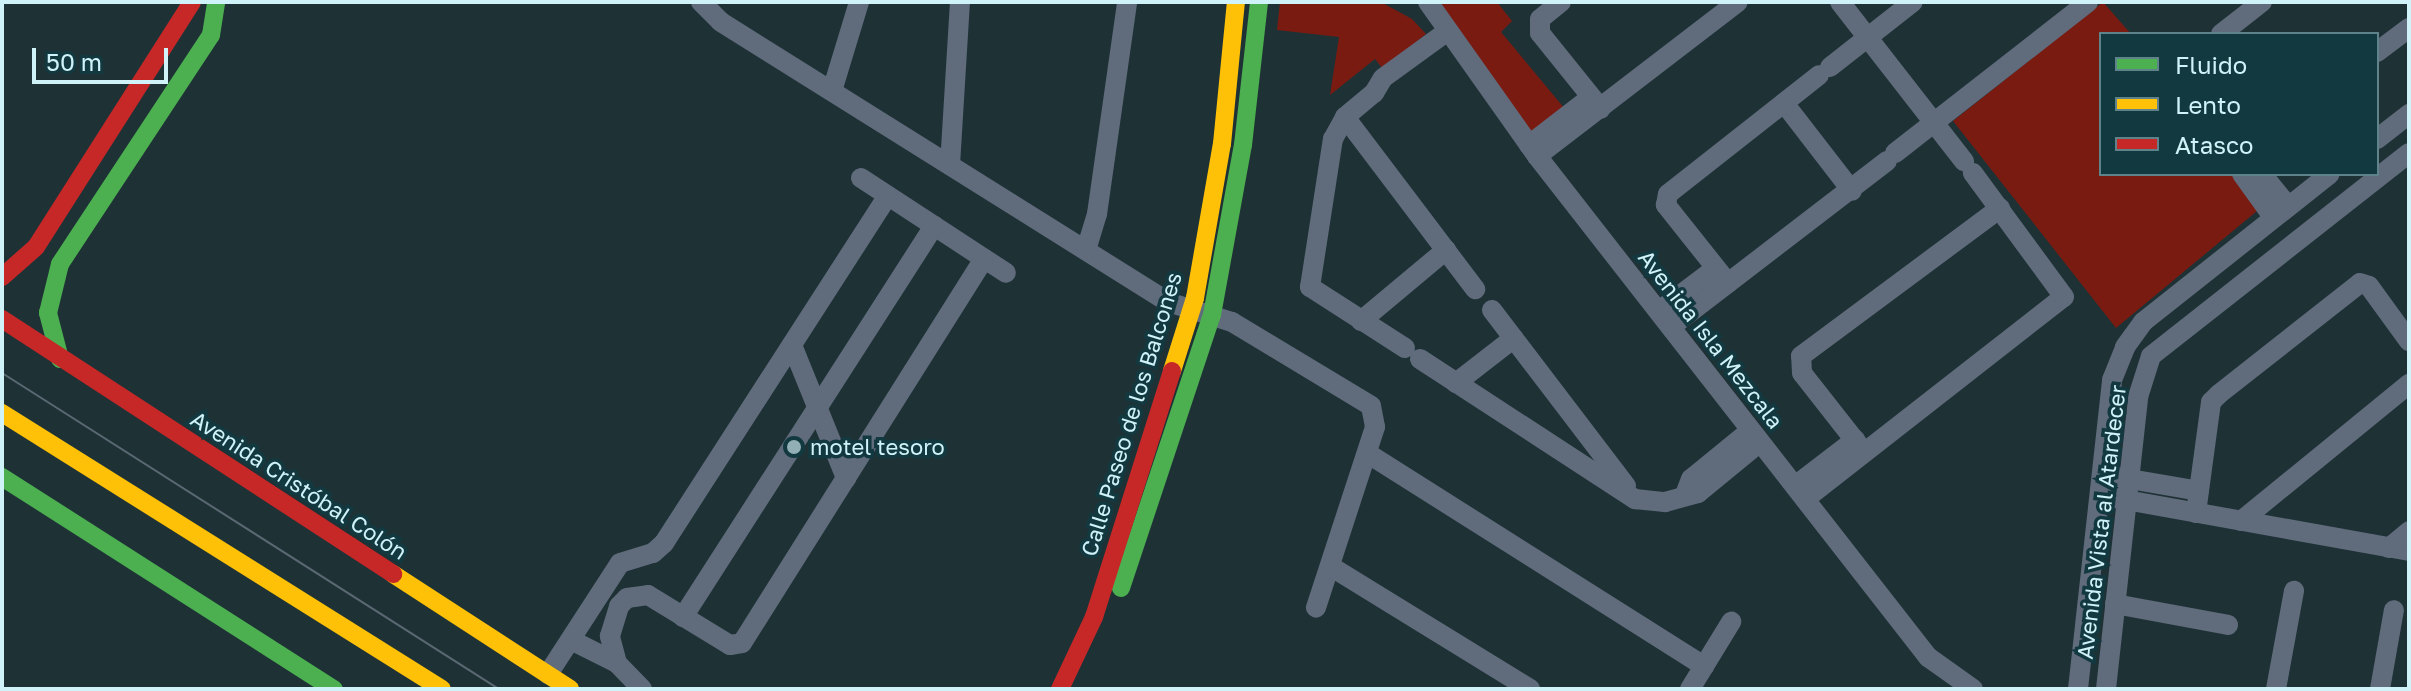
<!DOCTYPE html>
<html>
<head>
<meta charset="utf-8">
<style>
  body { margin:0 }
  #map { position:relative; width:2411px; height:691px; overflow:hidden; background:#1e3236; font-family:"Golos Text",sans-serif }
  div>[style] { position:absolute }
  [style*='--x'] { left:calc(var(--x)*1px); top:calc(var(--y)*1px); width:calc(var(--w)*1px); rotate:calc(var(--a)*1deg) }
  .green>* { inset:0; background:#791b11 }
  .street>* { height:20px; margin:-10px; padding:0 10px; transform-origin:10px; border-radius:10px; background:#606b7c }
  .fast>* { height:18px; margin:-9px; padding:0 9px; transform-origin:9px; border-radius:9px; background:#4caf50 }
  .slow>* { height:18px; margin:-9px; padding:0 9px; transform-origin:9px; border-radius:9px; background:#ffc107 }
  .jam>* { height:18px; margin:-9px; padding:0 9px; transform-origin:9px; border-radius:9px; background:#c62828 }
  .tram>* { height:2px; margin:-1px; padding:0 1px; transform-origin:1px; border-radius:1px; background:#5a6872 }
  .dots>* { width:22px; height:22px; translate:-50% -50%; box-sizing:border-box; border:4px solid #133940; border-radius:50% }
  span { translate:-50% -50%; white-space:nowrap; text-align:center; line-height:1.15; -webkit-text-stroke:7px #133940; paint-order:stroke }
  .street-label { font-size:22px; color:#d0f2f9 }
  .poi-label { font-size:22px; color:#d0f2f9 }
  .left { translate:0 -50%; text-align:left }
  .frame { position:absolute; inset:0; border:4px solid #d0f2f9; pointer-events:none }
  .legend { position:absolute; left:2099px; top:32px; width:280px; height:144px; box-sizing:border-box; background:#133940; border:2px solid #5f838a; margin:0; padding:10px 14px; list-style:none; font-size:24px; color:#d0f2f9 }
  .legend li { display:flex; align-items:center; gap:16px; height:40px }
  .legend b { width:40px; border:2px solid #5f838a }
  .scale { position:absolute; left:32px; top:48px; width:136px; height:36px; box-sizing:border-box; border:4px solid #d0f2f9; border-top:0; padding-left:10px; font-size:24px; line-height:28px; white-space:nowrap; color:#d0f2f9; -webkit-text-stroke:6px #133940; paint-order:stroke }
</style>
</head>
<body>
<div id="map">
  <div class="green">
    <i style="clip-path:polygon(1280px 2px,1381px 2px,1412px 19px,1426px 34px,1383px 69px,1375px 59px,1330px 95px,1339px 37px,1277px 30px)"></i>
    <i style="clip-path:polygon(1436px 2px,1497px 2px,1512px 21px,1501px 32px,1565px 109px,1539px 131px,1530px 131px)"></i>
    <i style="clip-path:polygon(2103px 2px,2131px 34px,2101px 34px,2101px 174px,2238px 174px,2263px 206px,2116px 328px,1953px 121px)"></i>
  </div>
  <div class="street">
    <i style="--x:701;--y:2;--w:28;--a:45"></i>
    <i style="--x:721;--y:22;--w:527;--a:32.06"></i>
    <i style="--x:1168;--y:302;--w:67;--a:17.4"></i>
    <i style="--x:1232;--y:322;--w:162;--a:31.1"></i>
    <i style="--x:1371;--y:406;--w:21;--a:79"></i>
    <i style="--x:1375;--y:427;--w:190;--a:108.1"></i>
    <i style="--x:1428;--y:2;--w:189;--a:54.7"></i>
    <i style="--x:1537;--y:156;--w:636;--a:52.03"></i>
    <i style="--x:1928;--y:657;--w:55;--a:35.4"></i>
    <i style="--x:1561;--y:2;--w:27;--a:141"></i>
    <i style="--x:1540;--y:19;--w:14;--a:90"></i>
    <i style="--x:1540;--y:33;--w:97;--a:51.2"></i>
    <i style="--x:1840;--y:2;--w:202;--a:52.1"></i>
    <i style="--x:2221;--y:34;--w:52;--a:-38"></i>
    <i style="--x:2377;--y:52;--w:40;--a:-37"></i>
    <i style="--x:1830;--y:67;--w:105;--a:-38.1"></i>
    <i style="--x:832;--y:91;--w:93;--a:-73.1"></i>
    <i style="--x:1784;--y:103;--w:111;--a:52.3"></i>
    <i style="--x:1345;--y:117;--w:216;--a:52.9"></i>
    <i style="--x:2377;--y:139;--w:41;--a:-38"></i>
    <i style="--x:1529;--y:145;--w:78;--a:-37.7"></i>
    <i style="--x:1895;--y:153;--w:245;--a:-38"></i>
    <i style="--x:1537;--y:156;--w:253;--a:-37.5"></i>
    <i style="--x:950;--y:165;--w:163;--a:-86.5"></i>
    <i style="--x:2242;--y:174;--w:53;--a:54.2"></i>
    <i style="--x:2262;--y:174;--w:41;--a:50.9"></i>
    <i style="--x:861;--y:178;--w:173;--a:33.2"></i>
    <i style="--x:1086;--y:250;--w:38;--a:-73"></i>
    <i style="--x:1097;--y:214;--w:214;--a:-81.9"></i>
    <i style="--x:1728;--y:283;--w:100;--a:-128.5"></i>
    <i style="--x:1666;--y:205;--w:11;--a:-80"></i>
    <i style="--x:1668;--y:194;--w:192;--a:-38.2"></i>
    <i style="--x:1492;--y:310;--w:221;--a:52.7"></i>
    <i style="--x:1659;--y:311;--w:71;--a:-37"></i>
    <i style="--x:1361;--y:321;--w:111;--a:-39.9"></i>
    <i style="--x:1672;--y:326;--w:271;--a:-37.5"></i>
    <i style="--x:792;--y:345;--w:144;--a:67.9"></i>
    <i style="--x:1405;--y:348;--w:113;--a:-147.3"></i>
    <i style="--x:1310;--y:287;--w:150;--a:-81.2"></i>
    <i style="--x:1333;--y:139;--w:25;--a:-61"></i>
    <i style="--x:1345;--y:117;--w:38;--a:-40"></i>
    <i style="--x:1374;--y:93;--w:17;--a:-59"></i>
    <i style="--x:1383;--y:78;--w:77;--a:-36"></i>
    <i style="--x:1420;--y:359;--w:257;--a:33.1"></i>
    <i style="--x:1635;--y:499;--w:30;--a:6"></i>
    <i style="--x:1665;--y:502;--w:34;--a:-15"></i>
    <i style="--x:1698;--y:493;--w:80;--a:-39.4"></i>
    <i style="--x:1456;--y:383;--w:73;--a:-37.8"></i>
    <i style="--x:1864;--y:452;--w:100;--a:-128.1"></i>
    <i style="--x:1802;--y:373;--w:17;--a:-93"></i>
    <i style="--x:1801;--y:356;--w:248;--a:-36.6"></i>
    <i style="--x:1367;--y:453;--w:399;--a:32.3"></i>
    <i style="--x:2118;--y:477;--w:82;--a:9.8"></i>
    <i style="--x:1795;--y:486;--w:76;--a:-37.5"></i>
    <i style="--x:1686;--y:492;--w:14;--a:-69"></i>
    <i style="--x:1691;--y:479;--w:77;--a:-39.2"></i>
    <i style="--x:2115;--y:498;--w:299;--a:10.2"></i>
    <i style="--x:1805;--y:499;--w:328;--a:-38"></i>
    <i style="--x:2064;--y:297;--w:154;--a:-126.3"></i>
    <i style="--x:2196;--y:513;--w:112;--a:-82.3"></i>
    <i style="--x:2211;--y:402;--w:11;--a:-45"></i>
    <i style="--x:2219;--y:394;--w:179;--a:-38.2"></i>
    <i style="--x:2360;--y:283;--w:9;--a:18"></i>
    <i style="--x:2369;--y:286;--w:68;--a:54"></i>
    <i style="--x:2241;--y:521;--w:217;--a:-39.2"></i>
    <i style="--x:2389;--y:548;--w:26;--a:-40"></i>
    <i style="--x:1330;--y:566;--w:235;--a:31.6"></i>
    <i style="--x:2115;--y:604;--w:115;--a:10.5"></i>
    <i style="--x:683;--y:617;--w:465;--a:-57.3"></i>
    <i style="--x:571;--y:640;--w:51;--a:26.6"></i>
    <i style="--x:548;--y:674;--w:132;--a:-57"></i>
    <i style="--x:620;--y:563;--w:34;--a:-17"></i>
    <i style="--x:653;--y:553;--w:15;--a:-42"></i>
    <i style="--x:664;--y:543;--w:413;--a:-57.2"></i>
    <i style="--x:642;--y:689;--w:36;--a:-134"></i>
    <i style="--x:617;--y:663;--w:28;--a:-105"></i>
    <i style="--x:610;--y:636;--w:31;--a:-73"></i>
    <i style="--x:619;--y:606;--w:11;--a:-45"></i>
    <i style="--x:627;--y:598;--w:21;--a:-8"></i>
    <i style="--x:648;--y:595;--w:96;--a:31.4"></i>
    <i style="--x:730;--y:645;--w:12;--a:-9"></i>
    <i style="--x:742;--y:643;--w:454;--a:-57.8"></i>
    <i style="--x:1690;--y:689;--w:79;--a:-58.5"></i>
    <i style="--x:2078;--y:689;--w:311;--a:-83.7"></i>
    <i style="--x:2112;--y:380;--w:35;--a:-68"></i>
    <i style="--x:2125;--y:347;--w:31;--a:-54"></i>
    <i style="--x:2143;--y:322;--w:238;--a:-38.4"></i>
    <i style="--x:2106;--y:689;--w:294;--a:-83.7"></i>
    <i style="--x:2138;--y:397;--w:43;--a:-72.4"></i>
    <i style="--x:2151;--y:356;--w:328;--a:-38.2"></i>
    <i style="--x:2276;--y:689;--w:100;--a:-79.6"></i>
    <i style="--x:2380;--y:689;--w:80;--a:-80"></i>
  </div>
  <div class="fast">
    <i style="--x:60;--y:359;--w:48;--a:-104.6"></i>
    <i style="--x:48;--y:313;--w:50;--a:-76.2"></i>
    <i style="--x:60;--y:264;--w:274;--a:-56.6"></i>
    <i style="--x:211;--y:35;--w:33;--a:-81"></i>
    <i style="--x:2;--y:477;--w:394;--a:32.6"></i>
    <i style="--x:1121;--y:588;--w:288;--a:-71.6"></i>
    <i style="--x:1212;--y:315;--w:173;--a:-79.7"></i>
    <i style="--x:1243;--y:145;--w:144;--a:-83.6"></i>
  </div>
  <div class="slow">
    <i style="--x:1172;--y:371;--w:77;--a:-72.5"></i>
    <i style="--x:1195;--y:298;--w:156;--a:-80.1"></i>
    <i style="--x:1222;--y:144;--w:143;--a:-84.4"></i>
    <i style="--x:2;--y:413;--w:519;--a:32.1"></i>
    <i style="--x:393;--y:574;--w:211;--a:33"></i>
  </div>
  <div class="jam">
    <i style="--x:2;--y:277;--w:45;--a:-41.4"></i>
    <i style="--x:36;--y:247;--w:290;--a:-57.5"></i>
    <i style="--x:2;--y:319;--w:467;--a:33.1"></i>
    <i style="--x:1060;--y:689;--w:80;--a:-64.7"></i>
    <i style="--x:1094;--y:617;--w:258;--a:-72.4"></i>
  </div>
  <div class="tram">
    <i style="--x:2;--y:373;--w:589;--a:32.45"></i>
  </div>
  <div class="dots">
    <i style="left:794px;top:447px;background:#92afb5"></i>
  </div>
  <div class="street-label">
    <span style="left:1711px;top:339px;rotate:52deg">Avenida Isla Mezcala</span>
    <span style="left:1131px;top:414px;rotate:-73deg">Calle Paseo de los Balcones</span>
    <span style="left:299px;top:485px;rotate:33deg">Avenida Cristóbal Colón</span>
    <span style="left:2101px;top:522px;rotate:-83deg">Avenida Vista al Atardecer</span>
  </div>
  <div class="poi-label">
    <span class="left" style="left:810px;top:447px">motel tesoro</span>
  </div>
  <div class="frame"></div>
  <ul class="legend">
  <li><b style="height:10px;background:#4caf50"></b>Fluido</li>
  <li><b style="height:10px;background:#ffc107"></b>Lento</li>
  <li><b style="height:10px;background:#c62828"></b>Atasco</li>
  </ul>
  <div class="scale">50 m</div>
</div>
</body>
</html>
